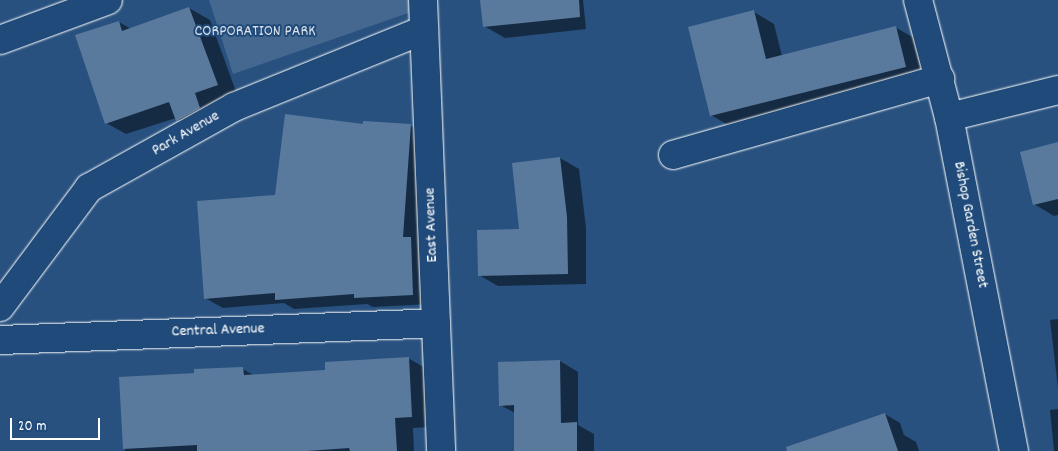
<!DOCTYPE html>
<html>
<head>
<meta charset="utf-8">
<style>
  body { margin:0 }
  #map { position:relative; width:1058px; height:451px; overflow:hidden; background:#28517f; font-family:Dekko,sans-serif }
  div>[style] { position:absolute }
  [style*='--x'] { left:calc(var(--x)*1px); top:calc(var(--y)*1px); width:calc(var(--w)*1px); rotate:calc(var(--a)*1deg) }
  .green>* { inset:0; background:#446890 }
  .shadow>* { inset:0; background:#0007 }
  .building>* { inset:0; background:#5a7a9d }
  .roads { filter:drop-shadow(0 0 1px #fff) drop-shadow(0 0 1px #fff) }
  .street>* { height:28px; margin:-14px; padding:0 14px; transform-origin:14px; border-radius:14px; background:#1f4a7a }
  span { translate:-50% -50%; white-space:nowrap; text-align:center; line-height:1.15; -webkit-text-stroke:4px #1f4a7a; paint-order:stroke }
  .park-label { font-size:16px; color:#dae1e9 }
  .street-label { font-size:16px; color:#fff }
  .scale { position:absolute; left:10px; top:418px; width:90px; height:22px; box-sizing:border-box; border:2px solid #fff; border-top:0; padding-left:6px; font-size:15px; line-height:18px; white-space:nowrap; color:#fff; -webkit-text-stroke:4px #1f4a7a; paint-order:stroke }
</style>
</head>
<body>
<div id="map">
  <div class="green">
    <i style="clip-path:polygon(209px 0,413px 0,414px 11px,233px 74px)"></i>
  </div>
  <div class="shadow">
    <i style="clip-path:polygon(482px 0,583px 0,586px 29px,505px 38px,484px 26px)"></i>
    <i style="clip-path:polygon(189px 8px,210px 20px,238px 97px,198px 132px,176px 118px,126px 134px,106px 123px,119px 22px,131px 29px)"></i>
    <i style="clip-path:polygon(754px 12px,774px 24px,782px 56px,895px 27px,916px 39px,926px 79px,731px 127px,711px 115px)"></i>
    <i style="clip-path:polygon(364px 126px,411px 126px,428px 136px,430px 304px,373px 307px,367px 304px,294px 309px,284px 303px,223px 308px,205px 298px,276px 196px)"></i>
    <i style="clip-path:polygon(1058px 143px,1058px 215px,1054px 216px,1034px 204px)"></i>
    <i style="clip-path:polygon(560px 158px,579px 169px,586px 228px,586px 284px,498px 286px,479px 275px,521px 230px)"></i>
    <i style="clip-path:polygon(1058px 319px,1058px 388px,1050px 320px)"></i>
    <i style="clip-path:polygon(408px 358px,427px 369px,430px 427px,413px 428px,414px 451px,125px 451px,121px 379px,243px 369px,255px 376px,327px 372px)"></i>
    <i style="clip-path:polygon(560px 361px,578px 372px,578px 425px,594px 434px,594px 451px,515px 451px,515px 413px,500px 405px)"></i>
    <i style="clip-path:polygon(1058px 409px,1058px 451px,1054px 451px,1050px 410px)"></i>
    <i style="clip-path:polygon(885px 414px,900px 423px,904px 435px,916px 442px,919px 451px,840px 451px)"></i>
  </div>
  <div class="building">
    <i style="clip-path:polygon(480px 0,579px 0,580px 17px,483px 27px)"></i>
    <i style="clip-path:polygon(189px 7px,218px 85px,195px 93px,200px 108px,176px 121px,169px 102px,105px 124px,75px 35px,119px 21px,122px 31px)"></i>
    <i style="clip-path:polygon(754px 10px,766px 59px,896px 26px,906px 67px,710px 116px,688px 27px)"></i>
    <i style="clip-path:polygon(285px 114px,363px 124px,363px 121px,411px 124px,403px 237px,411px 237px,413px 295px,354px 298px,354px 294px,275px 300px,275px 293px,204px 299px,197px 201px,275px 195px)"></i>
    <i style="clip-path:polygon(1058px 142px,1058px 199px,1033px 205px,1020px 152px)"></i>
    <i style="clip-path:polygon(560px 157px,567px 217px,568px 274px,478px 276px,477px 230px,519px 229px,512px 163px)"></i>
    <i style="clip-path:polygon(409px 357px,412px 417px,395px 418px,397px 451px,350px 451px,349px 448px,307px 451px,197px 451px,197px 445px,123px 449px,119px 377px,194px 373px,194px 369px,243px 367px,244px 375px,325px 370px,325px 362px)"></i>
    <i style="clip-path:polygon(560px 360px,561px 423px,577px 422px,577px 451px,514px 451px,514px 405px,499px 406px,498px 362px)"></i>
    <i style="clip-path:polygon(885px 413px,898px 451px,787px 451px,786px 447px)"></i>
  </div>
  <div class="roads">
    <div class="street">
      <i style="--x:423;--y:0;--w:451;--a:87.7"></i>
      <i style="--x:918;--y:0;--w:121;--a:75.2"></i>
      <i style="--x:949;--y:117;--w:340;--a:79"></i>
      <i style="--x:0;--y:40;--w:115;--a:-20.3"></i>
      <i style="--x:949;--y:117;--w:112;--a:-13.9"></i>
      <i style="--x:673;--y:155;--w:278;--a:-15.9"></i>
      <i style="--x:0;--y:307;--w:149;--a:-53.2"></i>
      <i style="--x:89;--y:188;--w:166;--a:-29.2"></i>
      <i style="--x:234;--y:107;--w:205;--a:-22.1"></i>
      <i style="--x:0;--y:340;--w:436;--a:-2.2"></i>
    </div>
  </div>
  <div class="park-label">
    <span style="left:255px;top:32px">CORPORATION PARK</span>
  </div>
  <div class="street-label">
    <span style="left:186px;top:134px;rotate:-30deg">Park Avenue</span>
    <span style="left:432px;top:225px;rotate:-92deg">East Avenue</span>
    <span style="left:970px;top:225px;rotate:79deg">Bishop Garden Street</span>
    <span style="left:218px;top:331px;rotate:-2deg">Central Avenue</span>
  </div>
  <div class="scale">20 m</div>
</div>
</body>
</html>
